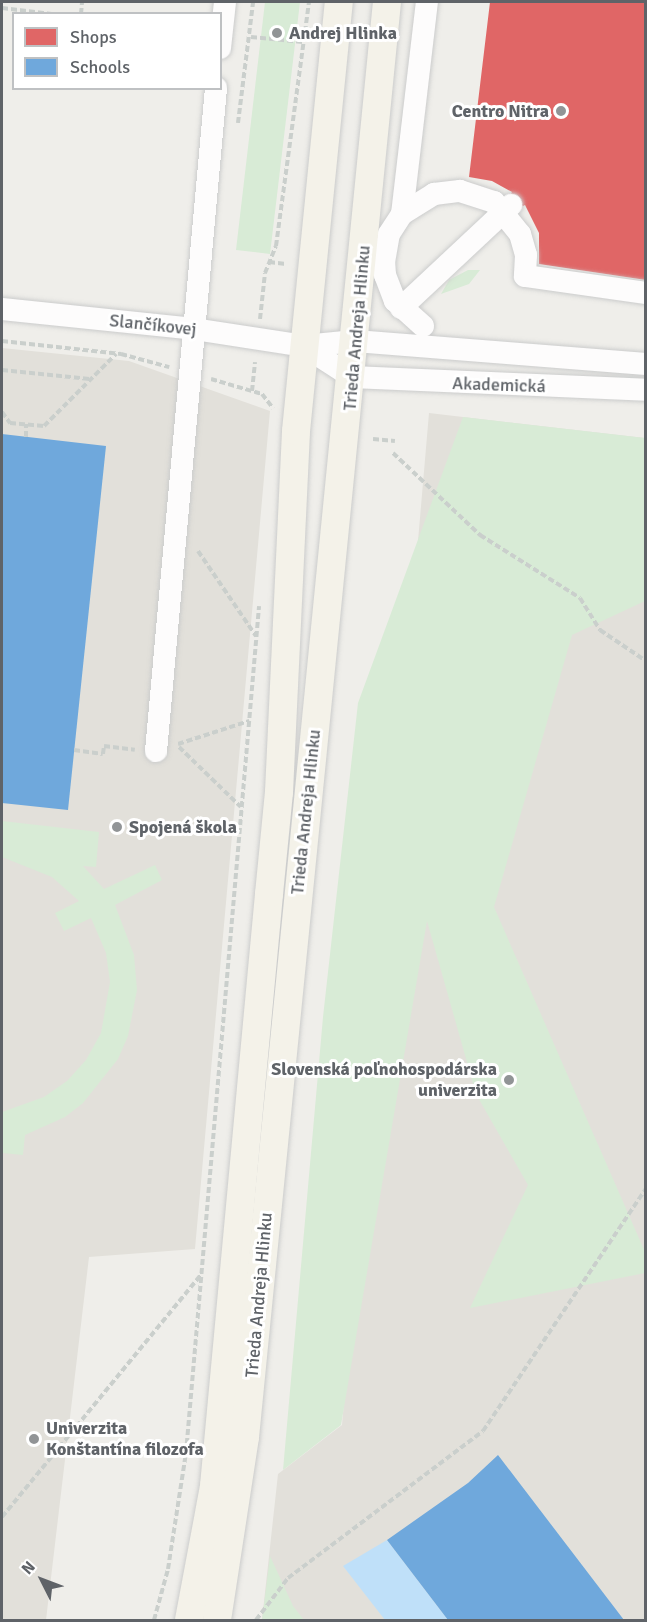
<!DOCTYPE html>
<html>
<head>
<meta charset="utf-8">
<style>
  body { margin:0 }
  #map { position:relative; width:647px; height:1622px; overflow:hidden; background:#efeeea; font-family:Signika,sans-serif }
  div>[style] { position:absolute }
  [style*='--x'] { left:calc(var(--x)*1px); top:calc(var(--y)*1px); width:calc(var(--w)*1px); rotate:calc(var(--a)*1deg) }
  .education>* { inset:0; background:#e2e0da }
  .green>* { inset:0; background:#d8ebd6 }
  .water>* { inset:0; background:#bfe0f9 }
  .shops>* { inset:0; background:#e06666 }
  .schools>* { inset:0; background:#6fa8dc }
  .path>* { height:4px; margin-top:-2px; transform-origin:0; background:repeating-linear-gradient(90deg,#cacfcc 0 6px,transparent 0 9px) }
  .roads { filter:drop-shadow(0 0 2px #cbcccc) drop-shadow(0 0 2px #cbcccc) }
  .minor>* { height:22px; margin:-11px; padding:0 11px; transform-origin:11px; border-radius:11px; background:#fdfcfc }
  .major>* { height:28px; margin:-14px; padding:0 14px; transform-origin:14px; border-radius:14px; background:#f4f2e9 }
  .dots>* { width:16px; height:16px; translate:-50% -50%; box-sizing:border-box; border:3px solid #fff; border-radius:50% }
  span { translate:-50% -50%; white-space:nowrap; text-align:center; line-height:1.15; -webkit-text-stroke:6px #fff; paint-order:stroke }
  .poi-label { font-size:18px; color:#5f6368; font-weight:700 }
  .left { translate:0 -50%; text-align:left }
  .right { translate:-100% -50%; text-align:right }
  .street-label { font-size:18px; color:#5f6368 }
  .frame { position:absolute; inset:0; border:3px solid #5f6368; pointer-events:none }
  .legend { position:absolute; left:12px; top:12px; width:210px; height:78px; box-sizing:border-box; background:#fff; border:2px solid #bfc1c3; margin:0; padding:8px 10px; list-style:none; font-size:18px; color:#5f6368 }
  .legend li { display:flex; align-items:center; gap:12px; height:30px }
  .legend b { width:30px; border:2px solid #bfc1c3 }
  .north { position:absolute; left:12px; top:1550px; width:60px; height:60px; -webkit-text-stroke:4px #fff; paint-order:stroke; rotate:312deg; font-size:16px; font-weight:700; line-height:24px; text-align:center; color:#5f6368 }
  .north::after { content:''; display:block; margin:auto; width:21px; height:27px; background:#5f6368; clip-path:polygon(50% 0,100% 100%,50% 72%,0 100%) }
</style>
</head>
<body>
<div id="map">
  <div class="education">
    <i style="clip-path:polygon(2px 348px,129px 361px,270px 411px,195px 1249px,89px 1257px,46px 1620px,2px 1620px)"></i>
    <i style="clip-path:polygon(429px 413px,645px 438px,645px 1620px,262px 1620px,278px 1474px,342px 1425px)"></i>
  </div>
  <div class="green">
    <i style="clip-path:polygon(265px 2px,300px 2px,270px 254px,236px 250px)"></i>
    <i style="clip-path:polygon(468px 270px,480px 270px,469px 284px,441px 294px,449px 280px)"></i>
    <i style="clip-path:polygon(463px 417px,645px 438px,645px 601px,572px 635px,494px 907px,645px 1252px,645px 1273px,470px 1308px,528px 1185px,476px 1094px,427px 921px,341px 1425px,283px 1470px,323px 1017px,358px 703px)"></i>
    <i style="clip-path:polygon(2px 821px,99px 832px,96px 867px,83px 866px,104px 889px,155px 865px,162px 880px,115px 905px,134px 955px,137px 990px,128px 1036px,118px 1059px,83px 1103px,65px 1117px,25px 1135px,23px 1155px,2px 1153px,2px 1112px,44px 1097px,67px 1081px,86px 1060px,101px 1033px,110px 982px,106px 953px,91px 918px,64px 931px,55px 913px,79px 901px,52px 877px,2px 857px)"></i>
    <i style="clip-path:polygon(270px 1556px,293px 1606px,304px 1620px,262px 1620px)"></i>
  </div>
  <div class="water">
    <i style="clip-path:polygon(387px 1540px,448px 1620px,385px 1620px,343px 1566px)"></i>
  </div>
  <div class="shops">
    <i style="clip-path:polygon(490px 2px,646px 2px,646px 280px,539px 264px,539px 233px,525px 205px,519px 208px,509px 197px,512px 192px,492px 181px,469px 177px)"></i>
  </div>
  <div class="schools">
    <i style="clip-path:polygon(2px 434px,106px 446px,68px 810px,2px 803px)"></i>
    <i style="clip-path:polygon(498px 1455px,624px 1620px,448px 1620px,387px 1540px,468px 1483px)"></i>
  </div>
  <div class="path">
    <i style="--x:2;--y:8;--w:50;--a:6.8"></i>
    <i style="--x:81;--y:14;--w:12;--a:-85"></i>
    <i style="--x:251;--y:37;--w:52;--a:5.5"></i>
    <i style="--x:238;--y:123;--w:122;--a:-82.9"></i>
    <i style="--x:269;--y:262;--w:17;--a:7"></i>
    <i style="--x:260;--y:319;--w:46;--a:-83.8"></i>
    <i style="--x:265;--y:273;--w:29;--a:-68"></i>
    <i style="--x:276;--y:246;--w:246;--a:-82.3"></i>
    <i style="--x:2;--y:341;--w:120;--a:6.2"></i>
    <i style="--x:121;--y:354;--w:50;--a:15.2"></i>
    <i style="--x:2;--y:370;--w:88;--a:5.8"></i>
    <i style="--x:211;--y:379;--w:53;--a:16.4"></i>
    <i style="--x:262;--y:394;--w:18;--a:52"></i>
    <i style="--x:252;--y:391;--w:29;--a:-84"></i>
    <i style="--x:2;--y:412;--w:14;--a:54"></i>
    <i style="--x:10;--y:423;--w:34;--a:5"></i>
    <i style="--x:44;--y:426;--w:102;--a:-45"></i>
    <i style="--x:26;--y:437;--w:13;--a:-90"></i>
    <i style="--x:373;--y:439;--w:22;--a:5"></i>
    <i style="--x:393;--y:453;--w:120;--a:43.3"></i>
    <i style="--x:480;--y:535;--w:118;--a:32.2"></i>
    <i style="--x:580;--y:598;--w:38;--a:58"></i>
    <i style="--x:600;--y:630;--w:55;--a:34"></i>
    <i style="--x:198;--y:551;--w:103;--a:55.7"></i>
    <i style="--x:178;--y:744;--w:75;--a:-17.9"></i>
    <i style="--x:179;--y:747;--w:86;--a:44.1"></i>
    <i style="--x:74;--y:750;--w:29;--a:8"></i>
    <i style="--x:103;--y:754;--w:8;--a:-83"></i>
    <i style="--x:104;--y:746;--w:31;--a:7"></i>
    <i style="--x:2;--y:1517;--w:313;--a:-50.6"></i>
    <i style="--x:154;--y:1620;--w:53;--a:-74.6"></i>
    <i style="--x:168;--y:1569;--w:117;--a:-81.2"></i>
    <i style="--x:186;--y:1453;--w:850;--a:-85.07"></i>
    <i style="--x:256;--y:1620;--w:53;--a:-52.7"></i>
    <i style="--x:288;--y:1578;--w:244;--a:-37"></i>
    <i style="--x:483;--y:1431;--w:293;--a:-56.1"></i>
  </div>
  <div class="roads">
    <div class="minor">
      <i style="--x:220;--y:48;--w:46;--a:-83.8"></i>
      <i style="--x:402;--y:214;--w:213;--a:-83.3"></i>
      <i style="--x:401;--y:308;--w:151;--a:-43.1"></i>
      <i style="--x:2;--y:309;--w:193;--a:5.9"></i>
      <i style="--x:194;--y:329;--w:111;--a:8.8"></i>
      <i style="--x:304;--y:346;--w:51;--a:-5.6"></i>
      <i style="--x:355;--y:341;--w:292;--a:4.5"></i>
      <i style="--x:423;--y:326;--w:38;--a:-138"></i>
      <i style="--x:395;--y:301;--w:28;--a:-111"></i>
      <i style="--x:385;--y:275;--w:13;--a:-94"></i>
      <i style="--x:384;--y:262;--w:28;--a:-80"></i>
      <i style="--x:389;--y:234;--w:24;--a:-57"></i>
      <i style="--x:402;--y:214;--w:38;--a:-32"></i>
      <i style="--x:434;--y:194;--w:26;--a:-7"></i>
      <i style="--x:460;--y:191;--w:36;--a:18"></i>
      <i style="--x:494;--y:202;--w:41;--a:50.9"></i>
      <i style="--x:520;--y:234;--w:22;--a:74"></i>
      <i style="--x:526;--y:255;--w:21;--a:93"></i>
      <i style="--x:525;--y:276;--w:122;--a:8"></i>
      <i style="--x:304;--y:346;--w:57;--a:32.9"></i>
      <i style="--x:352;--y:377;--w:294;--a:2.5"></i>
      <i style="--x:156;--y:751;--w:666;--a:-84.83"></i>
    </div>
    <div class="major">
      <i style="--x:189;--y:1620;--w:136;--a:-79.4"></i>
      <i style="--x:214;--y:1486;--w:595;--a:-84.69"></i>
      <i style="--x:269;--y:894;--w:102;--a:-84.4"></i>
      <i style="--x:279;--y:792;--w:361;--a:-87.3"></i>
      <i style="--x:296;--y:431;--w:431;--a:-84.3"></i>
      <i style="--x:217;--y:1620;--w:185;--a:-81.3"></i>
      <i style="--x:245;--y:1437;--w:1442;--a:-84.35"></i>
    </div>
  </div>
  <div class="dots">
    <i style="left:277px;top:33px;background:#919496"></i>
    <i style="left:561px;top:111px;background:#919496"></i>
    <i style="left:117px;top:827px;background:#919496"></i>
    <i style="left:509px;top:1080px;background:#919496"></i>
    <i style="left:34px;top:1439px;background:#919496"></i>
  </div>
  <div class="poi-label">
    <span class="left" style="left:289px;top:33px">Andrej Hlinka</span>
    <span class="right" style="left:549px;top:111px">Centro Nitra</span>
    <span class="left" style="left:129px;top:827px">Spojená škola</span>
    <span class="right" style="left:497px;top:1080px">Slovenská poľnohospodárska<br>univerzita</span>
    <span class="left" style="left:46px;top:1439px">Univerzita<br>Konštantína filozofa</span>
  </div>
  <div class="street-label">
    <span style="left:153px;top:325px;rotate:6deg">Slančíkovej</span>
    <span style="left:357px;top:328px;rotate:-85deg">Trieda Andreja Hlinku</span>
    <span style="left:499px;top:385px;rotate:2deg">Akademická</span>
    <span style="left:306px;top:812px;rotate:-84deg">Trieda Andreja Hlinku</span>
    <span style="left:259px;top:1295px;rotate:-85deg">Trieda Andreja Hlinku</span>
  </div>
  <div class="frame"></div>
  <ul class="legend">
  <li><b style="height:16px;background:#e06666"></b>Shops</li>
  <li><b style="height:16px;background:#6fa8dc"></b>Schools</li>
  </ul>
  <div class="north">N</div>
</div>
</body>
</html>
